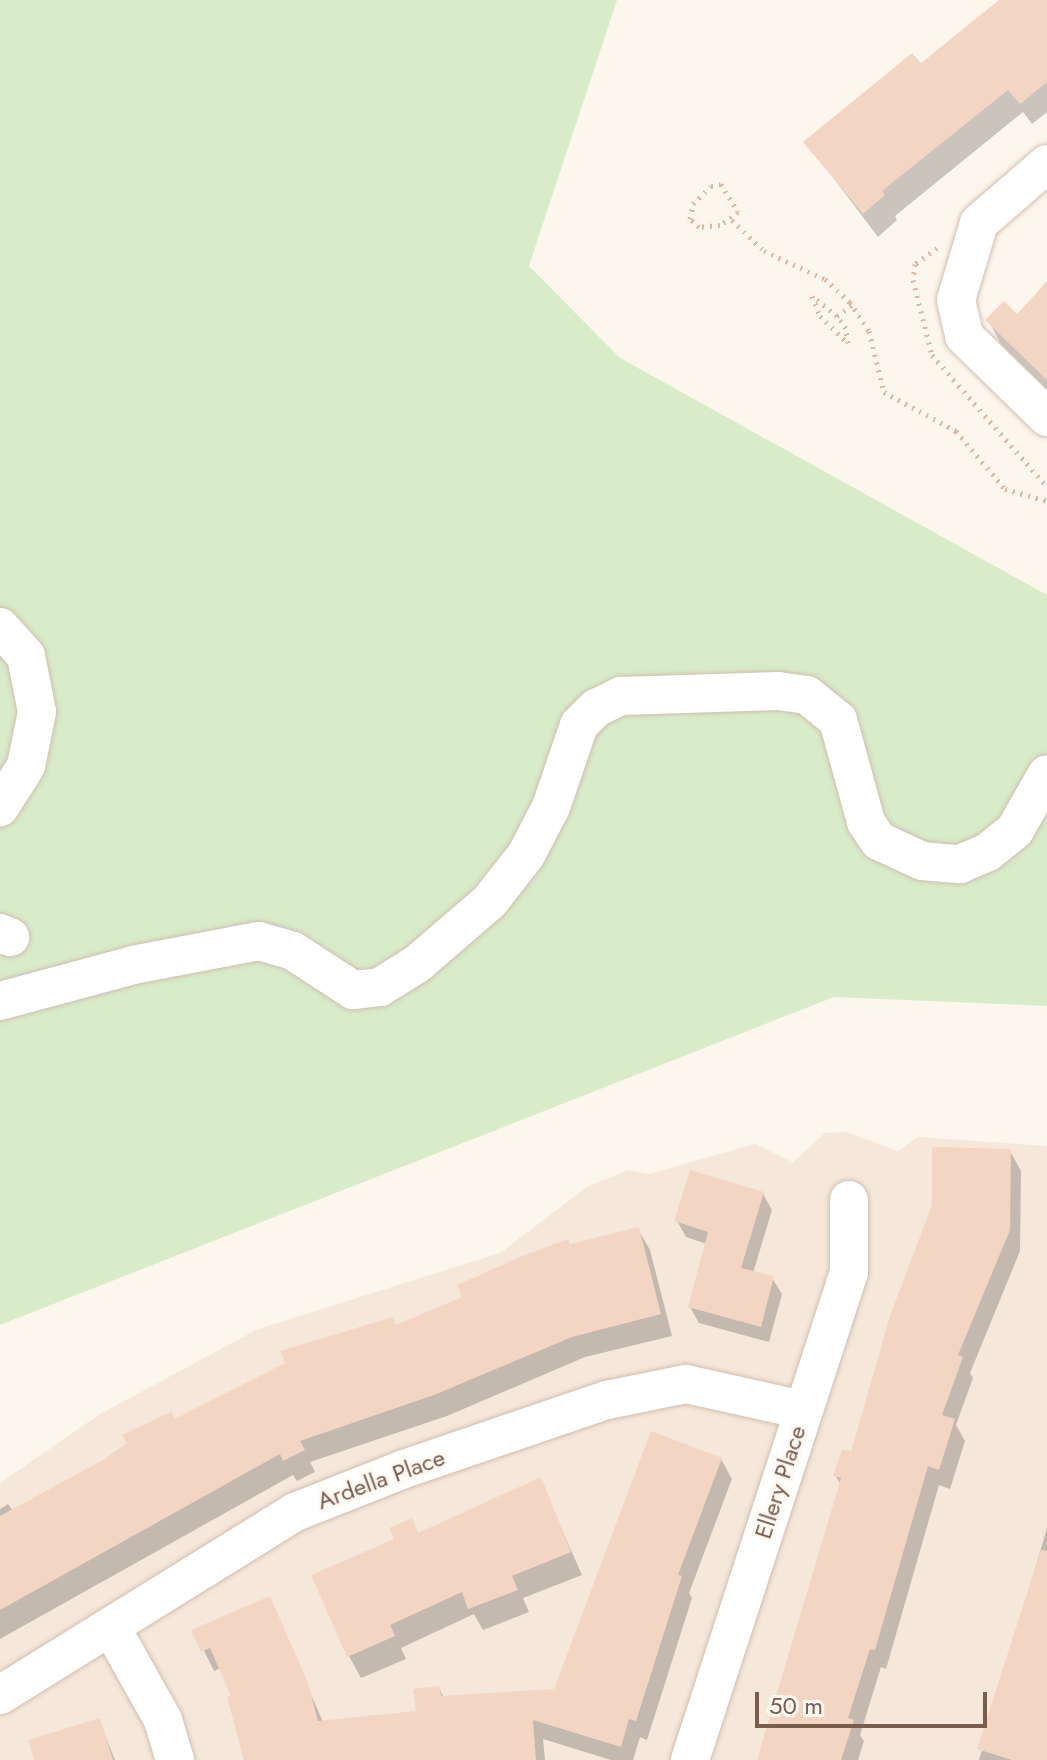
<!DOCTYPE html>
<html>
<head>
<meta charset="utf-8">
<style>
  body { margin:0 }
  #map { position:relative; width:1047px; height:1760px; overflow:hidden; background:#fdf6ec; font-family:Jost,sans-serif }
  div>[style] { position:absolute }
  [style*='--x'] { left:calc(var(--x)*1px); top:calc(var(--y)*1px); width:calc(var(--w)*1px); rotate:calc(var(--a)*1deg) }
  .residential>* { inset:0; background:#f5e8da }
  .green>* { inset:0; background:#d8ecc9 }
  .shadow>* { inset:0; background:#0003 }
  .building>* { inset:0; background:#f3d5c3 }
  .path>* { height:5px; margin-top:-2.5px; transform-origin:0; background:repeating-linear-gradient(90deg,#d9b8a5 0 2px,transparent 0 8px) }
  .roads { filter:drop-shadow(0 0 2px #d1beb0) drop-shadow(0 0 2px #d1beb0) }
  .minor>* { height:38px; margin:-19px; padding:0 19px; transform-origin:19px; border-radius:19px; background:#fff }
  span { translate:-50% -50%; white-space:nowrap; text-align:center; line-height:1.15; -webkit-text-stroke:8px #fffaf3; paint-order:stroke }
  .street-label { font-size:24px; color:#7a5c4d }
  .scale { position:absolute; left:755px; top:1692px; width:232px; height:36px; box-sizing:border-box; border:4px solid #7a5c4d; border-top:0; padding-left:10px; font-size:24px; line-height:28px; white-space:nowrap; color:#7a5c4d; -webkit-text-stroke:6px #fffaf3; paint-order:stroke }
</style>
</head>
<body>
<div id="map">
  <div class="residential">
    <i style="clip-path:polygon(846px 1132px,898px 1151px,918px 1137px,1047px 1146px,1047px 1760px,0 1760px,0 1483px,100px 1414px,258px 1329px,500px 1253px,587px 1187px,628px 1170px,649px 1174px,755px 1144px,793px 1162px,825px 1133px)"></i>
  </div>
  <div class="green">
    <i style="clip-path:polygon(0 0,617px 0,529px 266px,620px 358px,1047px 595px,1047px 1006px,834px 997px,0 1325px)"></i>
  </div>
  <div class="shadow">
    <i style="clip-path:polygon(1003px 0,1047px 0,1047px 112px,1032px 124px,1023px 112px,895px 216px,897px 220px,878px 237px,806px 142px,921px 66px)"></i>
    <i style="clip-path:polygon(1047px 281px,1047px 389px,1001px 344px,988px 320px,1017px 317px)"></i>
    <i style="clip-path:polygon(1010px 1151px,1021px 1171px,1020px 1251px,970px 1373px,973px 1378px,956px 1425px,965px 1441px,950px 1489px,939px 1485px,886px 1669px,881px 1667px,860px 1735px,864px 1741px,858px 1760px,758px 1760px,841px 1485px,835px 1475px,852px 1455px)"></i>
    <i style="clip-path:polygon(763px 1194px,772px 1210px,753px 1273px,772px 1278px,782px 1294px,769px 1342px,699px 1323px,690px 1307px,707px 1244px,686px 1237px,677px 1221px)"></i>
    <i style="clip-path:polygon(638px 1229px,650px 1250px,672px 1336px,585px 1357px,447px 1416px,310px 1462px,315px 1472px,297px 1481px,293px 1475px,0 1639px,0 1509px,8px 1504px,13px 1511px,104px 1461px,130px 1444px,125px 1436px,144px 1425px,170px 1414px,174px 1422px,465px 1298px,570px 1246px)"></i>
    <i style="clip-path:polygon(721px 1459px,732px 1479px,689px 1593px,692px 1598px,647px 1740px,640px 1737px,633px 1760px,611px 1760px,543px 1739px,545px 1760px,244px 1760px,229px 1699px,234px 1698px,221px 1668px,214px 1671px,194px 1631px,269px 1598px,323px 1722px,418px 1713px,439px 1688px,444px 1698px,555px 1690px)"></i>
    <i style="clip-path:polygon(540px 1480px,582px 1575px,523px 1598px,529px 1612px,483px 1630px,474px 1614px,401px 1648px,406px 1659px,361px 1678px,349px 1656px,419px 1535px)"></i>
    <i style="clip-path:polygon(1047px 1528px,1047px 1760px,979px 1760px)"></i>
    <i style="clip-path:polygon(99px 1720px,115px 1760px,36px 1760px)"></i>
  </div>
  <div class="building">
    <i style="clip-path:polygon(999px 0,1047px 0,1047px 82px,1020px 104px,1008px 90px,882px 191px,885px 195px,863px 214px,803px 142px,912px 53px,921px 63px)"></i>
    <i style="clip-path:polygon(1047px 282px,1047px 380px,985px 320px,1004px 301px,1017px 314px)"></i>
    <i style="clip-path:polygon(932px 1147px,1011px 1149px,1010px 1230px,958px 1355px,963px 1357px,942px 1415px,955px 1419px,939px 1470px,928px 1466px,875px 1650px,870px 1649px,848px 1718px,854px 1720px,841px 1760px,757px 1760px,841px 1478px,833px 1476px,842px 1449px,851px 1452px,890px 1316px,932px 1205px)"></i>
    <i style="clip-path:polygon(690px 1170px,764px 1192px,741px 1268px,774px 1276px,761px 1327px,688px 1307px,708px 1232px,674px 1221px)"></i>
    <i style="clip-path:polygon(639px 1227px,661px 1314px,572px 1337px,434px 1395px,300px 1441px,305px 1450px,283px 1461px,280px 1454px,0 1610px,0 1516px,103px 1460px,127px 1443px,122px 1435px,171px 1412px,175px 1419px,285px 1363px,280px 1351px,393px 1317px,396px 1325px,462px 1297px,457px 1285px,520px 1257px,568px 1239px,570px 1244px)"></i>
    <i style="clip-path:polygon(651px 1431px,722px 1458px,678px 1575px,682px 1576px,636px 1721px,629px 1719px,621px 1747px,533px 1720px,536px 1760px,244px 1760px,227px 1697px,231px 1696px,210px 1648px,201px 1652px,191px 1630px,270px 1596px,308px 1683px,318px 1721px,416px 1711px,413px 1689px,440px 1686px,441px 1696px,554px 1689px)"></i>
    <i style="clip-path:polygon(541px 1477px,571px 1552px,512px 1576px,518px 1590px,468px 1609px,462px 1592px,390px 1625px,395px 1636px,347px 1657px,311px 1575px,394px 1539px,389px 1528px,412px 1518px,418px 1533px)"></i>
    <i style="clip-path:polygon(1041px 1550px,1047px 1551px,1047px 1760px,1012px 1760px,977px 1749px)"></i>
    <i style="clip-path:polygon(100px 1718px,113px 1760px,34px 1760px,28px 1740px)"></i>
  </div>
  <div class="path">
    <i style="--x:721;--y:184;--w:33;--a:59"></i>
    <i style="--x:738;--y:212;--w:22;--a:144"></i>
    <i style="--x:720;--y:225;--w:21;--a:175"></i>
    <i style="--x:699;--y:227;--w:12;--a:-138"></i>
    <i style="--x:690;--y:219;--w:15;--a:-79"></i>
    <i style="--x:693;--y:204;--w:25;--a:-45"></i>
    <i style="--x:711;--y:186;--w:10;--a:-11"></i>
    <i style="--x:732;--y:220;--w:45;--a:44.1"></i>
    <i style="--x:764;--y:251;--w:67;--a:24.7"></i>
    <i style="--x:825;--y:279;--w:34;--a:43"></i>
    <i style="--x:850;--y:302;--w:35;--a:57"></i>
    <i style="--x:869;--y:331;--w:63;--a:76.2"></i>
    <i style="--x:884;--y:392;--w:82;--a:28.4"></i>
    <i style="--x:956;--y:431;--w:76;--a:49.8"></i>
    <i style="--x:1005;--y:489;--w:44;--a:15.9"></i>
    <i style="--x:937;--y:248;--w:27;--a:144"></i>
    <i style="--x:915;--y:264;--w:16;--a:97"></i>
    <i style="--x:913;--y:280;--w:77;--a:75.8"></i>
    <i style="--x:932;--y:355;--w:175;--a:48.9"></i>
    <i style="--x:837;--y:316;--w:32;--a:-141"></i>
    <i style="--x:812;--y:296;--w:22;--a:68"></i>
    <i style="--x:820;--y:316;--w:39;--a:44"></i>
    <i style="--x:848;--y:343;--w:15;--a:-98"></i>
    <i style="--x:846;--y:328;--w:15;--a:-127"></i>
    <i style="--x:837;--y:316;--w:19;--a:-36"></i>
  </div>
  <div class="roads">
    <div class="minor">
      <i style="--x:1047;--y:164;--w:90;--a:139.1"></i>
      <i style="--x:979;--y:223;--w:80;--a:106.6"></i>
      <i style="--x:956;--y:300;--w:37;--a:77"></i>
      <i style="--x:964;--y:336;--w:116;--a:44.3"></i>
      <i style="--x:0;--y:627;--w:39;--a:48"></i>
      <i style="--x:26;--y:656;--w:57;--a:78.9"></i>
      <i style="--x:37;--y:712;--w:55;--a:101.5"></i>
      <i style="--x:26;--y:766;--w:49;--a:122.4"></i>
      <i style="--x:0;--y:933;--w:11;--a:22"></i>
      <i style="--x:0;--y:1001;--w:138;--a:-15.1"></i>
      <i style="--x:133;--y:965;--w:128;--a:-10.8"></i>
      <i style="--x:259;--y:941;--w:35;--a:16"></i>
      <i style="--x:293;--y:951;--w:72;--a:33"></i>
      <i style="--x:353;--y:990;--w:27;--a:-6"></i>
      <i style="--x:380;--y:987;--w:44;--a:-31.9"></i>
      <i style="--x:417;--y:964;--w:96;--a:-40.8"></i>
      <i style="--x:490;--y:901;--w:58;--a:-52"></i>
      <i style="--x:526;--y:855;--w:54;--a:-62.5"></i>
      <i style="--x:551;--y:807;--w:87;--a:-71.1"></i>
      <i style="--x:579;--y:725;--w:24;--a:-45"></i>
      <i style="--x:596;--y:708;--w:28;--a:-26"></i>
      <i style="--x:621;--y:696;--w:157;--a:-1.8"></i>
      <i style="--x:778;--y:691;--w:29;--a:8"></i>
      <i style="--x:807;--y:695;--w:40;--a:39"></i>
      <i style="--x:838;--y:720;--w:106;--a:74.6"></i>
      <i style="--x:866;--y:822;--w:23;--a:56"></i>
      <i style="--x:879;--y:841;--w:47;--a:24.9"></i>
      <i style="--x:922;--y:861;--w:38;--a:5"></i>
      <i style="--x:960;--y:864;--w:30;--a:-23"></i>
      <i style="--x:988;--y:852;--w:35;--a:-39"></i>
      <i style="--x:1015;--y:830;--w:64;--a:-60.3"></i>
      <i style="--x:112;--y:1629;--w:104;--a:60.7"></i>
      <i style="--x:163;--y:1720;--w:42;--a:73.3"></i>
      <i style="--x:0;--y:1695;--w:347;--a:-31.8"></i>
      <i style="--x:295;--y:1512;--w:117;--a:-21.5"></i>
      <i style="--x:404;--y:1469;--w:214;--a:-18.8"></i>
      <i style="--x:607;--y:1400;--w:81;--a:-11.4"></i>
      <i style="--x:686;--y:1384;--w:120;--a:12.5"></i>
      <i style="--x:690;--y:1760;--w:513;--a:-71.95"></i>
      <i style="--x:849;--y:1272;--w:72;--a:-90"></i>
    </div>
  </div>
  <div class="street-label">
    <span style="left:381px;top:1479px;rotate:-20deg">Ardella Place</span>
    <span style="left:780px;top:1482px;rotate:-72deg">Ellery Place</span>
  </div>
  <div class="scale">50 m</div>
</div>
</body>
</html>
